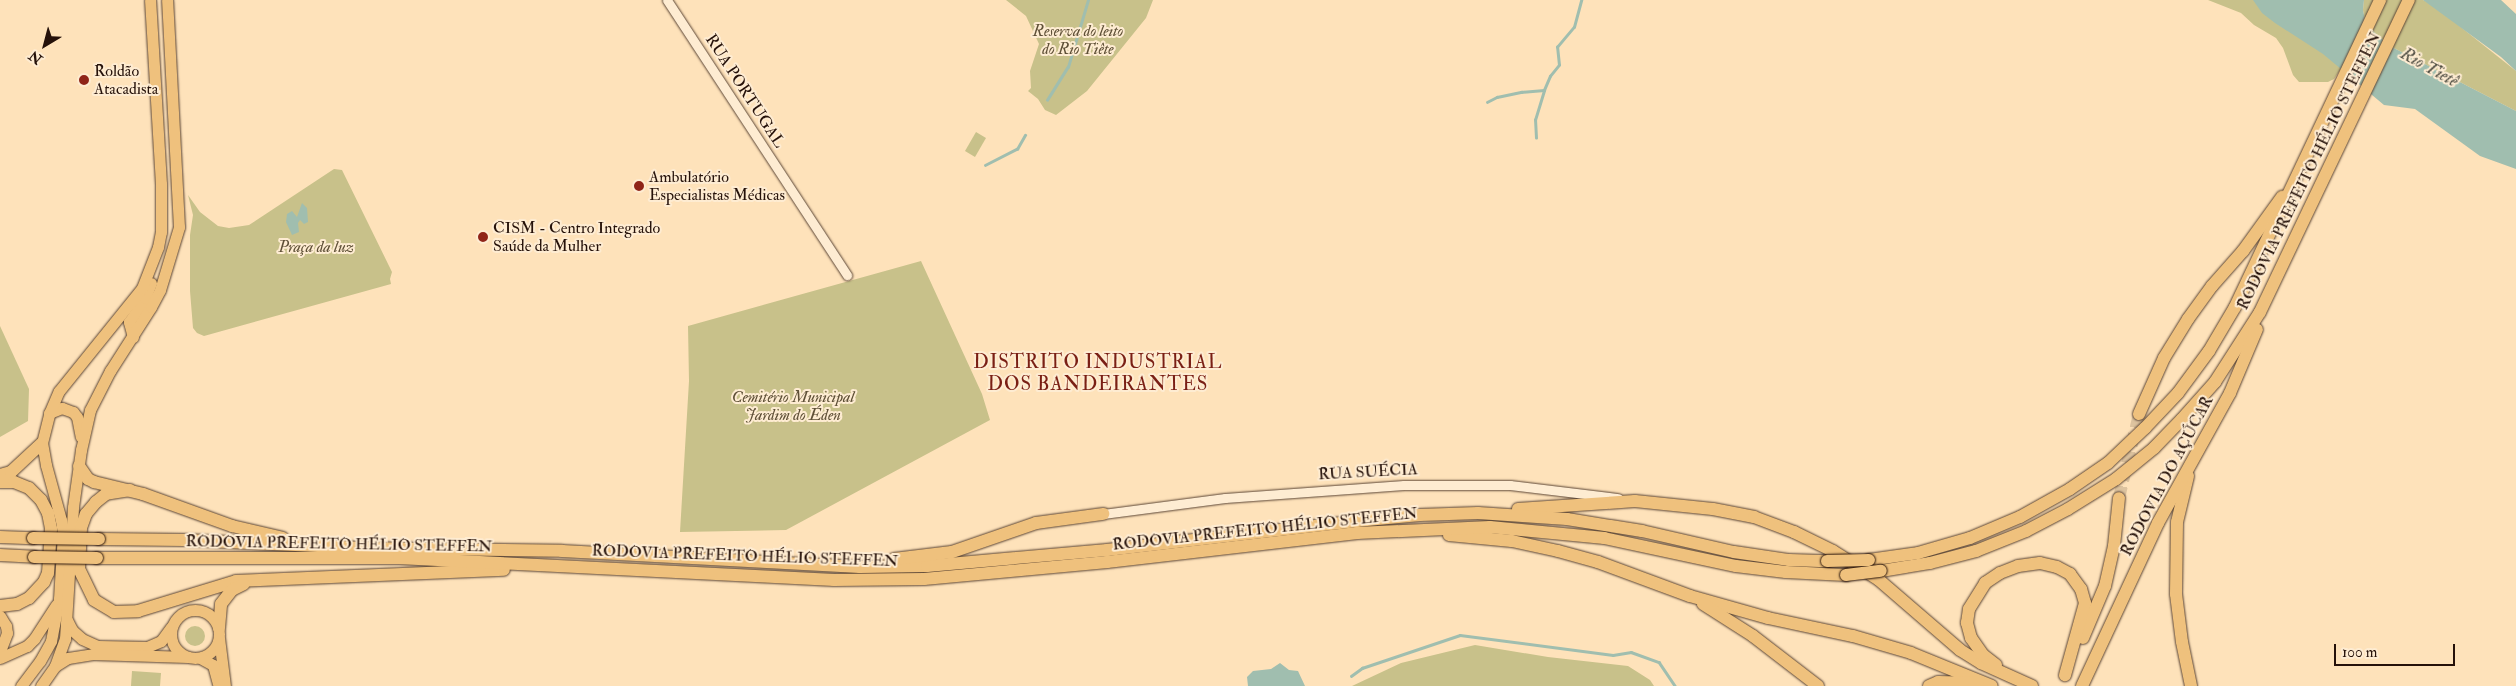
<!DOCTYPE html>
<html>
<head>
<meta charset="utf-8">
<style>
  body { margin:0 }
  #map { position:relative; width:2516px; height:686px; overflow:hidden; background:#fee2ba; font-family:"IM FELL Double Pica",serif }
  div>[style] { position:absolute }
  [style*='--x'] { left:calc(var(--x)*1px); top:calc(var(--y)*1px); width:calc(var(--w)*1px); rotate:calc(var(--a)*1deg) }
  .green>* { inset:0; background:#c8c18a }
  .round { border-radius:50% }
  .water>* { inset:0; background:#a0beaf }
  .stream>* { height:2.5px; margin:-1.25px; padding:0 1.25px; transform-origin:1.25px; border-radius:1.25px; background:#a0beaf }
  .highway-tunnel>* { height:12px; margin-top:-6px; transform-origin:0; background:repeating-linear-gradient(90deg,#ddc39f 0 12px,transparent 0 18px) }
  .roads { filter:drop-shadow(0 0 1px #5b4535) drop-shadow(0 0 1px #5b4535) }
  .minor>* { height:9px; margin:-4.5px; padding:0 4.5px; transform-origin:4.5px; border-radius:4.5px; background:#feecd2 }
  .major>* { height:11px; margin:-5.5px; padding:0 5.5px; transform-origin:5.5px; border-radius:5.5px; background:#efc17d }
  .major>.ring { margin:-5.5px; padding:0; box-sizing:content-box; background:none; border:11px solid #efc17d; border-radius:50% }
  .highway>* { height:12px; margin:-6px; padding:0 6px; transform-origin:6px; border-radius:6px; background:#efc17d }
  .bridges { filter:drop-shadow(0 0 1px #251109) drop-shadow(0 0 1px #251109) }
  .highway-bridge>* { height:12px; margin:-6px; padding:0 6px; transform-origin:6px; border-radius:6px; background:#efc17d }
  .dots>* { width:14px; height:14px; translate:-50% -50%; box-sizing:border-box; border:2px solid #feecd2; border-radius:50% }
  span { translate:-50% -50%; white-space:nowrap; text-align:center; line-height:1.15; -webkit-text-stroke:4px #feecd2; paint-order:stroke }
  .park-label { font-size:16px; color:#5e4f36; font-style:italic }
  .poi-label { font-size:16px; color:#251109 }
  .left { translate:0 -50%; text-align:left }
  .street-label { font-size:16px; color:#251109 }
  .water-label { font-size:18px; color:#504e43; font-style:italic }
  .quarter-label { font-size:19px; color:#7a1f14; letter-spacing:1px }
  .north { position:absolute; left:20px; top:20px; width:50px; height:50px; -webkit-text-stroke:4px #feecd2; paint-order:stroke; rotate:217deg; font-size:14px; font-weight:700; line-height:20px; text-align:center; color:#251109 }
  .north::after { content:''; display:block; margin:auto; width:18px; height:22px; background:#251109; clip-path:polygon(50% 0,100% 100%,50% 72%,0 100%) }
  .scale { position:absolute; left:2334px; top:644px; width:121px; height:22px; box-sizing:border-box; border:2px solid #251109; border-top:0; padding-left:6px; font-size:15px; line-height:18px; white-space:nowrap; color:#251109; -webkit-text-stroke:4px #feecd2; paint-order:stroke }
</style>
</head>
<body>
<div id="map">
  <div class="green">
    <i style="clip-path:polygon(1006px 0,1153px 0,1146px 18px,1087px 91px,1056px 115px,1045px 110px,1038px 99px,1028px 91px,1031px 88px,1030px 71px,1039px 44px,1026px 16px)"></i>
    <i style="clip-path:polygon(2208px 0,2265px 0,2342px 59px,2340px 70px,2334px 79px,2328px 82px,2299px 82px,2293px 75px,2283px 48px,2276px 38px,2254px 25px,2241px 13px)"></i>
    <i style="clip-path:polygon(2364px 0,2423px 0,2433px 5px,2516px 71px,2516px 111px,2390px 46px,2366px 25px,2363px 10px)"></i>
    <i style="clip-path:polygon(976px 132px,986px 138px,975px 157px,965px 151px)"></i>
    <i style="clip-path:polygon(334px 169px,342px 170px,392px 272px,390px 279px,391px 284px,204px 336px,197px 333px,193px 328px,190px 291px,190px 235px,193px 215px,188px 195px,200px 212px,218px 226px,229px 228px,249px 225px)"></i>
    <i style="clip-path:polygon(921px 261px,982px 394px,990px 420px,786px 530px,680px 532px,689px 381px,688px 326px)"></i>
    <i style="clip-path:polygon(0 326px,29px 389px,28px 421px,0 437px)"></i>
    <i class="round" style="left:185px;top:626px;width:20px;height:20px"></i>
    <i style="clip-path:polygon(1475px 645px,1548px 657px,1628px 666px,1650px 680px,1654px 686px,1352px 686px,1401px 663px)"></i>
    <i style="clip-path:polygon(132px 671px,161px 673px,160px 686px,131px 686px)"></i>
  </div>
  <div class="water">
    <i style="clip-path:polygon(2253px 0,2364px 0,2363px 10px,2366px 25px,2390px 46px,2516px 111px,2516px 169px,2480px 156px,2415px 109px,2384px 105px,2323px 54px,2275px 23px,2262px 13px)"></i>
    <i style="clip-path:polygon(2423px 0,2501px 0,2516px 14px,2516px 71px,2501px 57px)"></i>
    <i style="clip-path:polygon(302px 203px,307px 208px,308px 222px,304px 224px,300px 220px,298px 223px,299px 232px,292px 235px,286px 222px,287px 214px,292px 211px,297px 217px)"></i>
    <i style="clip-path:polygon(1280px 663px,1289px 670px,1298px 671px,1305px 686px,1248px 686px,1247px 677px,1253px 671px,1271px 669px)"></i>
  </div>
  <div class="stream">
    <i style="--x:1047;--y:100;--w:39;--a:-58"></i>
    <i style="--x:1068;--y:67;--w:70;--a:-73.4"></i>
    <i style="--x:1487;--y:102;--w:11;--a:-27"></i>
    <i style="--x:1497;--y:97;--w:25;--a:-12"></i>
    <i style="--x:1521;--y:92;--w:23;--a:-5"></i>
    <i style="--x:1544;--y:90;--w:15;--a:-67"></i>
    <i style="--x:1550;--y:76;--w:14;--a:-51"></i>
    <i style="--x:1559;--y:65;--w:18;--a:-96"></i>
    <i style="--x:1557;--y:47;--w:26;--a:-50"></i>
    <i style="--x:1574;--y:27;--w:28;--a:-75"></i>
    <i style="--x:1536;--y:138;--w:18;--a:-93"></i>
    <i style="--x:1535;--y:120;--w:31;--a:-73"></i>
    <i style="--x:985;--y:165;--w:36;--a:-27"></i>
    <i style="--x:1017;--y:149;--w:16;--a:-60"></i>
    <i style="--x:1351;--y:676;--w:14;--a:-36"></i>
    <i style="--x:1362;--y:668;--w:103;--a:-18.6"></i>
    <i style="--x:1460;--y:635;--w:154;--a:7.4"></i>
    <i style="--x:1613;--y:655;--w:18;--a:-9"></i>
    <i style="--x:1631;--y:652;--w:30;--a:20"></i>
    <i style="--x:1659;--y:662;--w:29;--a:56"></i>
  </div>
  <div class="highway-tunnel">
    <i style="--x:2119;--y:498;--w:86;--a:-76.6"></i>
  </div>
  <div class="roads">
    <div class="minor">
      <i style="--x:667;--y:0;--w:329;--a:56.8"></i>
      <i style="--x:1103;--y:514;--w:123;--a:-7.5"></i>
      <i style="--x:1225;--y:498;--w:179;--a:-4.2"></i>
      <i style="--x:1404;--y:485;--w:106;--a:0"></i>
      <i style="--x:1510;--y:485;--w:109;--a:6.9"></i>
    </div>
    <div class="major">
      <i style="--x:133;--y:337;--w:16;--a:-105"></i>
      <i style="--x:129;--y:322;--w:29;--a:-56"></i>
      <i style="--x:145;--y:298;--w:16;--a:-68"></i>
      <i style="--x:49;--y:413;--w:14;--a:-21"></i>
      <i style="--x:62;--y:408;--w:12;--a:20"></i>
      <i style="--x:73;--y:412;--w:6;--a:51"></i>
      <i style="--x:77;--y:417;--w:20;--a:79"></i>
      <i class="ring" style="left:171px;top:610px;width:37px;height:37px"></i>
      <i style="--x:0;--y:616;--w:12;--a:59"></i>
      <i style="--x:6;--y:626;--w:7;--a:82"></i>
      <i style="--x:7;--y:633;--w:19;--a:111"></i>
      <i style="--x:67;--y:620;--w:11;--a:63"></i>
      <i style="--x:72;--y:630;--w:13;--a:42"></i>
      <i style="--x:82;--y:639;--w:17;--a:24"></i>
      <i style="--x:98;--y:646;--w:49;--a:1.2"></i>
      <i style="--x:147;--y:647;--w:15;--a:-23"></i>
      <i style="--x:161;--y:641;--w:17;--a:-54"></i>
      <i style="--x:219;--y:638;--w:48;--a:82.9"></i>
      <i style="--x:0;--y:658;--w:30;--a:-24"></i>
      <i style="--x:27;--y:646;--w:10;--a:-45"></i>
      <i style="--x:34;--y:639;--w:40;--a:-57.1"></i>
      <i style="--x:200;--y:658;--w:15;--a:28"></i>
      <i style="--x:213;--y:665;--w:20;--a:75"></i>
      <i style="--x:55;--y:666;--w:15;--a:-32"></i>
      <i style="--x:68;--y:658;--w:25;--a:-9"></i>
      <i style="--x:93;--y:654;--w:95;--a:1.8"></i>
      <i style="--x:21;--y:686;--w:31;--a:-53"></i>
      <i style="--x:40;--y:661;--w:23;--a:-61"></i>
      <i style="--x:51;--y:641;--w:43;--a:-79.2"></i>
      <i style="--x:59;--y:599;--w:65;--a:-86.5"></i>
      <i style="--x:63;--y:534;--w:14;--a:-98"></i>
      <i style="--x:61;--y:520;--w:57;--a:-105.3"></i>
      <i style="--x:46;--y:465;--w:22;--a:-100"></i>
      <i style="--x:42;--y:443;--w:30;--a:-76"></i>
      <i style="--x:49;--y:414;--w:25;--a:-67"></i>
      <i style="--x:59;--y:391;--w:132;--a:-51.1"></i>
      <i style="--x:142;--y:288;--w:44;--a:-68.7"></i>
      <i style="--x:158;--y:247;--w:15;--a:-79"></i>
      <i style="--x:161;--y:232;--w:48;--a:-90"></i>
      <i style="--x:161;--y:184;--w:184;--a:-93.4"></i>
      <i style="--x:41;--y:686;--w:24;--a:-55"></i>
      <i style="--x:55;--y:666;--w:29;--a:-70"></i>
      <i style="--x:65;--y:639;--w:132;--a:-86.5"></i>
      <i style="--x:73;--y:507;--w:58;--a:-82"></i>
      <i style="--x:81;--y:450;--w:41;--a:-77.3"></i>
      <i style="--x:90;--y:410;--w:44;--a:-62.9"></i>
      <i style="--x:110;--y:371;--w:76;--a:-57.4"></i>
      <i style="--x:151;--y:307;--w:19;--a:-62"></i>
      <i style="--x:160;--y:290;--w:66;--a:-73.2"></i>
      <i style="--x:179;--y:227;--w:227;--a:-93"></i>
    </div>
    <div class="highway">
      <i style="--x:2139;--y:414;--w:61;--a:-65.9"></i>
      <i style="--x:2164;--y:358;--w:46;--a:-58.4"></i>
      <i style="--x:2188;--y:319;--w:41;--a:-54"></i>
      <i style="--x:2212;--y:286;--w:47;--a:-48.5"></i>
      <i style="--x:2243;--y:251;--w:67;--a:-54.2"></i>
      <i style="--x:79;--y:466;--w:16;--a:55"></i>
      <i style="--x:88;--y:479;--w:7;--a:27"></i>
      <i style="--x:94;--y:482;--w:50;--a:13.8"></i>
      <i style="--x:143;--y:494;--w:95;--a:19.8"></i>
      <i style="--x:232;--y:526;--w:52;--a:13.2"></i>
      <i style="--x:0;--y:475;--w:11;--a:-15"></i>
      <i style="--x:11;--y:472;--w:42;--a:-43.1"></i>
      <i style="--x:2188;--y:476;--w:47;--a:103.4"></i>
      <i style="--x:2177;--y:522;--w:72;--a:90.8"></i>
      <i style="--x:2176;--y:594;--w:48;--a:82.9"></i>
      <i style="--x:2182;--y:642;--w:45;--a:78.4"></i>
      <i style="--x:0;--y:482;--w:14;--a:0"></i>
      <i style="--x:14;--y:482;--w:16;--a:22"></i>
      <i style="--x:29;--y:488;--w:17;--a:45"></i>
      <i style="--x:41;--y:500;--w:15;--a:62"></i>
      <i style="--x:48;--y:513;--w:16;--a:79"></i>
      <i style="--x:51;--y:529;--w:44;--a:93.9"></i>
      <i style="--x:48;--y:573;--w:10;--a:114"></i>
      <i style="--x:44;--y:582;--w:22;--a:133"></i>
      <i style="--x:29;--y:598;--w:13;--a:153"></i>
      <i style="--x:17;--y:604;--w:17;--a:173"></i>
      <i style="--x:130;--y:490;--w:24;--a:171"></i>
      <i style="--x:106;--y:494;--w:13;--a:141"></i>
      <i style="--x:96;--y:502;--w:16;--a:130"></i>
      <i style="--x:86;--y:514;--w:15;--a:110"></i>
      <i style="--x:81;--y:528;--w:41;--a:92.8"></i>
      <i style="--x:79;--y:569;--w:34;--a:64"></i>
      <i style="--x:94;--y:600;--w:23;--a:31"></i>
      <i style="--x:114;--y:612;--w:24;--a:-2"></i>
      <i style="--x:138;--y:611;--w:102;--a:-17"></i>
      <i style="--x:236;--y:581;--w:268;--a:-2.4"></i>
      <i style="--x:1518;--y:509;--w:117;--a:-3.9"></i>
      <i style="--x:1635;--y:501;--w:78;--a:5.9"></i>
      <i style="--x:1713;--y:509;--w:42;--a:11"></i>
      <i style="--x:1754;--y:517;--w:43;--a:20.6"></i>
      <i style="--x:1794;--y:532;--w:43;--a:26"></i>
      <i style="--x:1833;--y:551;--w:54;--a:32.2"></i>
      <i style="--x:1879;--y:580;--w:107;--a:40.8"></i>
      <i style="--x:1960;--y:650;--w:25;--a:32"></i>
      <i style="--x:1981;--y:663;--w:56;--a:24.3"></i>
      <i style="--x:1449;--y:535;--w:63;--a:5.4"></i>
      <i style="--x:1512;--y:541;--w:47;--a:12.3"></i>
      <i style="--x:1558;--y:551;--w:41;--a:15.4"></i>
      <i style="--x:1598;--y:562;--w:98;--a:20.3"></i>
      <i style="--x:1690;--y:596;--w:81;--a:15.8"></i>
      <i style="--x:1768;--y:618;--w:87;--a:12"></i>
      <i style="--x:1853;--y:636;--w:60;--a:16.3"></i>
      <i style="--x:1911;--y:653;--w:87;--a:22.2"></i>
      <i style="--x:0;--y:537;--w:33;--a:2"></i>
      <i style="--x:99;--y:539;--w:85;--a:0.7"></i>
      <i style="--x:184;--y:540;--w:173;--a:2.6"></i>
      <i style="--x:357;--y:548;--w:205;--a:0.8"></i>
      <i style="--x:562;--y:551;--w:298;--a:3.1"></i>
      <i style="--x:860;--y:567;--w:67;--a:-0.9"></i>
      <i style="--x:927;--y:566;--w:181;--a:-5.1"></i>
      <i style="--x:1107;--y:550;--w:251;--a:-6.6"></i>
      <i style="--x:1356;--y:521;--w:64;--a:-5.4"></i>
      <i style="--x:1420;--y:515;--w:58;--a:-2"></i>
      <i style="--x:1478;--y:513;--w:89;--a:3.9"></i>
      <i style="--x:1567;--y:519;--w:76;--a:9.1"></i>
      <i style="--x:1642;--y:531;--w:94;--a:12.9"></i>
      <i style="--x:1734;--y:552;--w:56;--a:8.3"></i>
      <i style="--x:1789;--y:560;--w:38;--a:2"></i>
      <i style="--x:0;--y:555;--w:34;--a:3"></i>
      <i style="--x:97;--y:558;--w:302;--a:0"></i>
      <i style="--x:399;--y:558;--w:436;--a:2.9"></i>
      <i style="--x:834;--y:580;--w:90;--a:-0.6"></i>
      <i style="--x:924;--y:579;--w:184;--a:-5.3"></i>
      <i style="--x:1107;--y:562;--w:252;--a:-6.6"></i>
      <i style="--x:1357;--y:533;--w:133;--a:-2.6"></i>
      <i style="--x:1490;--y:527;--w:115;--a:5.5"></i>
      <i style="--x:1604;--y:538;--w:135;--a:12"></i>
      <i style="--x:1736;--y:566;--w:50;--a:6.8"></i>
      <i style="--x:1786;--y:572;--w:60;--a:2.9"></i>
      <i style="--x:894;--y:559;--w:58;--a:-6.9"></i>
      <i style="--x:952;--y:552;--w:89;--a:-19"></i>
      <i style="--x:1036;--y:523;--w:68;--a:-7.7"></i>
      <i style="--x:1869;--y:560;--w:49;--a:-8.1"></i>
      <i style="--x:1918;--y:553;--w:54;--a:-16.1"></i>
      <i style="--x:1970;--y:538;--w:54;--a:-22.8"></i>
      <i style="--x:2020;--y:517;--w:57;--a:-29.2"></i>
      <i style="--x:2070;--y:489;--w:46;--a:-34.4"></i>
      <i style="--x:2108;--y:463;--w:51;--a:-43.4"></i>
      <i style="--x:2145;--y:428;--w:48;--a:-46.7"></i>
      <i style="--x:2178;--y:393;--w:52;--a:-53.6"></i>
      <i style="--x:2209;--y:351;--w:51;--a:-59.4"></i>
      <i style="--x:2235;--y:307;--w:340;--a:-64.7"></i>
      <i style="--x:1881;--y:571;--w:50;--a:-9.3"></i>
      <i style="--x:1930;--y:563;--w:48;--a:-14.6"></i>
      <i style="--x:1976;--y:551;--w:54;--a:-21.8"></i>
      <i style="--x:2026;--y:531;--w:47;--a:-27.6"></i>
      <i style="--x:2068;--y:509;--w:57;--a:-32"></i>
      <i style="--x:2116;--y:479;--w:49;--a:-39.2"></i>
      <i style="--x:2154;--y:448;--w:40;--a:-46"></i>
      <i style="--x:2182;--y:419;--w:50;--a:-48.3"></i>
      <i style="--x:2215;--y:382;--w:83;--a:-57.3"></i>
      <i style="--x:2260;--y:312;--w:346;--a:-64.5"></i>
      <i style="--x:1703;--y:604;--w:59;--a:32.6"></i>
      <i style="--x:1753;--y:636;--w:82;--a:37.6"></i>
      <i style="--x:219;--y:628;--w:24;--a:-85"></i>
      <i style="--x:221;--y:604;--w:18;--a:-52"></i>
      <i style="--x:232;--y:590;--w:13;--a:-27"></i>
      <i style="--x:2083;--y:638;--w:56;--a:-67.1"></i>
      <i style="--x:2105;--y:586;--w:41;--a:-77.3"></i>
      <i style="--x:2114;--y:546;--w:48;--a:-84.1"></i>
      <i style="--x:1996;--y:665;--w:16;--a:-142"></i>
      <i style="--x:1983;--y:655;--w:21;--a:-125"></i>
      <i style="--x:1971;--y:638;--w:16;--a:-105"></i>
      <i style="--x:1967;--y:623;--w:14;--a:-82"></i>
      <i style="--x:1969;--y:609;--w:31;--a:-58"></i>
      <i style="--x:1985;--y:583;--w:18;--a:-34"></i>
      <i style="--x:2000;--y:573;--w:19;--a:-21"></i>
      <i style="--x:2018;--y:566;--w:22;--a:-8"></i>
      <i style="--x:2040;--y:563;--w:17;--a:13"></i>
      <i style="--x:2057;--y:567;--w:15;--a:28"></i>
      <i style="--x:2070;--y:574;--w:19;--a:54"></i>
      <i style="--x:2081;--y:589;--w:15;--a:74"></i>
      <i style="--x:2085;--y:603;--w:75;--a:105.5"></i>
      <i style="--x:1929;--y:686;--w:10;--a:-24"></i>
      <i style="--x:1938;--y:682;--w:40;--a:1.4"></i>
      <i style="--x:2082;--y:686;--w:180;--a:-65"></i>
      <i style="--x:2158;--y:523;--w:149;--a:-61"></i>
      <i style="--x:2230;--y:393;--w:69;--a:-67.1"></i>
    </div>
  </div>
  <div class="bridges">
    <div class="highway-bridge">
      <i style="--x:33;--y:538;--w:66;--a:0.9"></i>
      <i style="--x:34;--y:557;--w:63;--a:0.9"></i>
      <i style="--x:1827;--y:561;--w:42;--a:-1.4"></i>
      <i style="--x:1846;--y:575;--w:35;--a:-7"></i>
    </div>
  </div>
  <div class="dots">
    <i style="left:84px;top:80px;background:#8f2418"></i>
    <i style="left:639px;top:186px;background:#8f2418"></i>
    <i style="left:483px;top:237px;background:#8f2418"></i>
  </div>
  <div class="park-label">
    <span style="left:1078px;top:40px">Reserva do leito<br>do Rio Tiête</span>
    <span style="left:316px;top:247px">Praça da luz</span>
    <span style="left:793px;top:406px">Cemitério Municipal<br>Jardim do Éden</span>
  </div>
  <div class="poi-label">
    <span class="left" style="left:94px;top:80px">Roldão<br>Atacadista</span>
    <span class="left" style="left:649px;top:186px">Ambulatório<br>Especialistas Médicas</span>
    <span class="left" style="left:493px;top:237px">CISM - Centro Integrado<br>Saúde da Mulher</span>
  </div>
  <div class="street-label">
    <span style="left:745px;top:91px;rotate:57deg">RUA PORTUGAL</span>
    <span style="left:2309px;top:171px;rotate:-64deg">RODOVIA PREFEITO HÉLIO STEFFEN</span>
    <span style="left:1368px;top:472px;rotate:-3deg">RUA SUÉCIA</span>
    <span style="left:2167px;top:476px;rotate:-62deg">RODOVIA DO AÇÚCAR</span>
    <span style="left:1265px;top:529px;rotate:-6deg">RODOVIA PREFEITO HÉLIO STEFFEN</span>
    <span style="left:339px;top:544px;rotate:1deg">RODOVIA PREFEITO HÉLIO STEFFEN</span>
    <span style="left:745px;top:556px;rotate:2deg">RODOVIA PREFEITO HÉLIO STEFFEN</span>
  </div>
  <div class="water-label">
    <span style="left:2429px;top:68px;rotate:29deg">Rio Tietê</span>
  </div>
  <div class="quarter-label">
    <span style="left:1098px;top:374px">DISTRITO INDUSTRIAL<br>DOS BANDEIRANTES</span>
  </div>
  <div class="north">N</div>
  <div class="scale">100 m</div>
</div>
</body>
</html>
